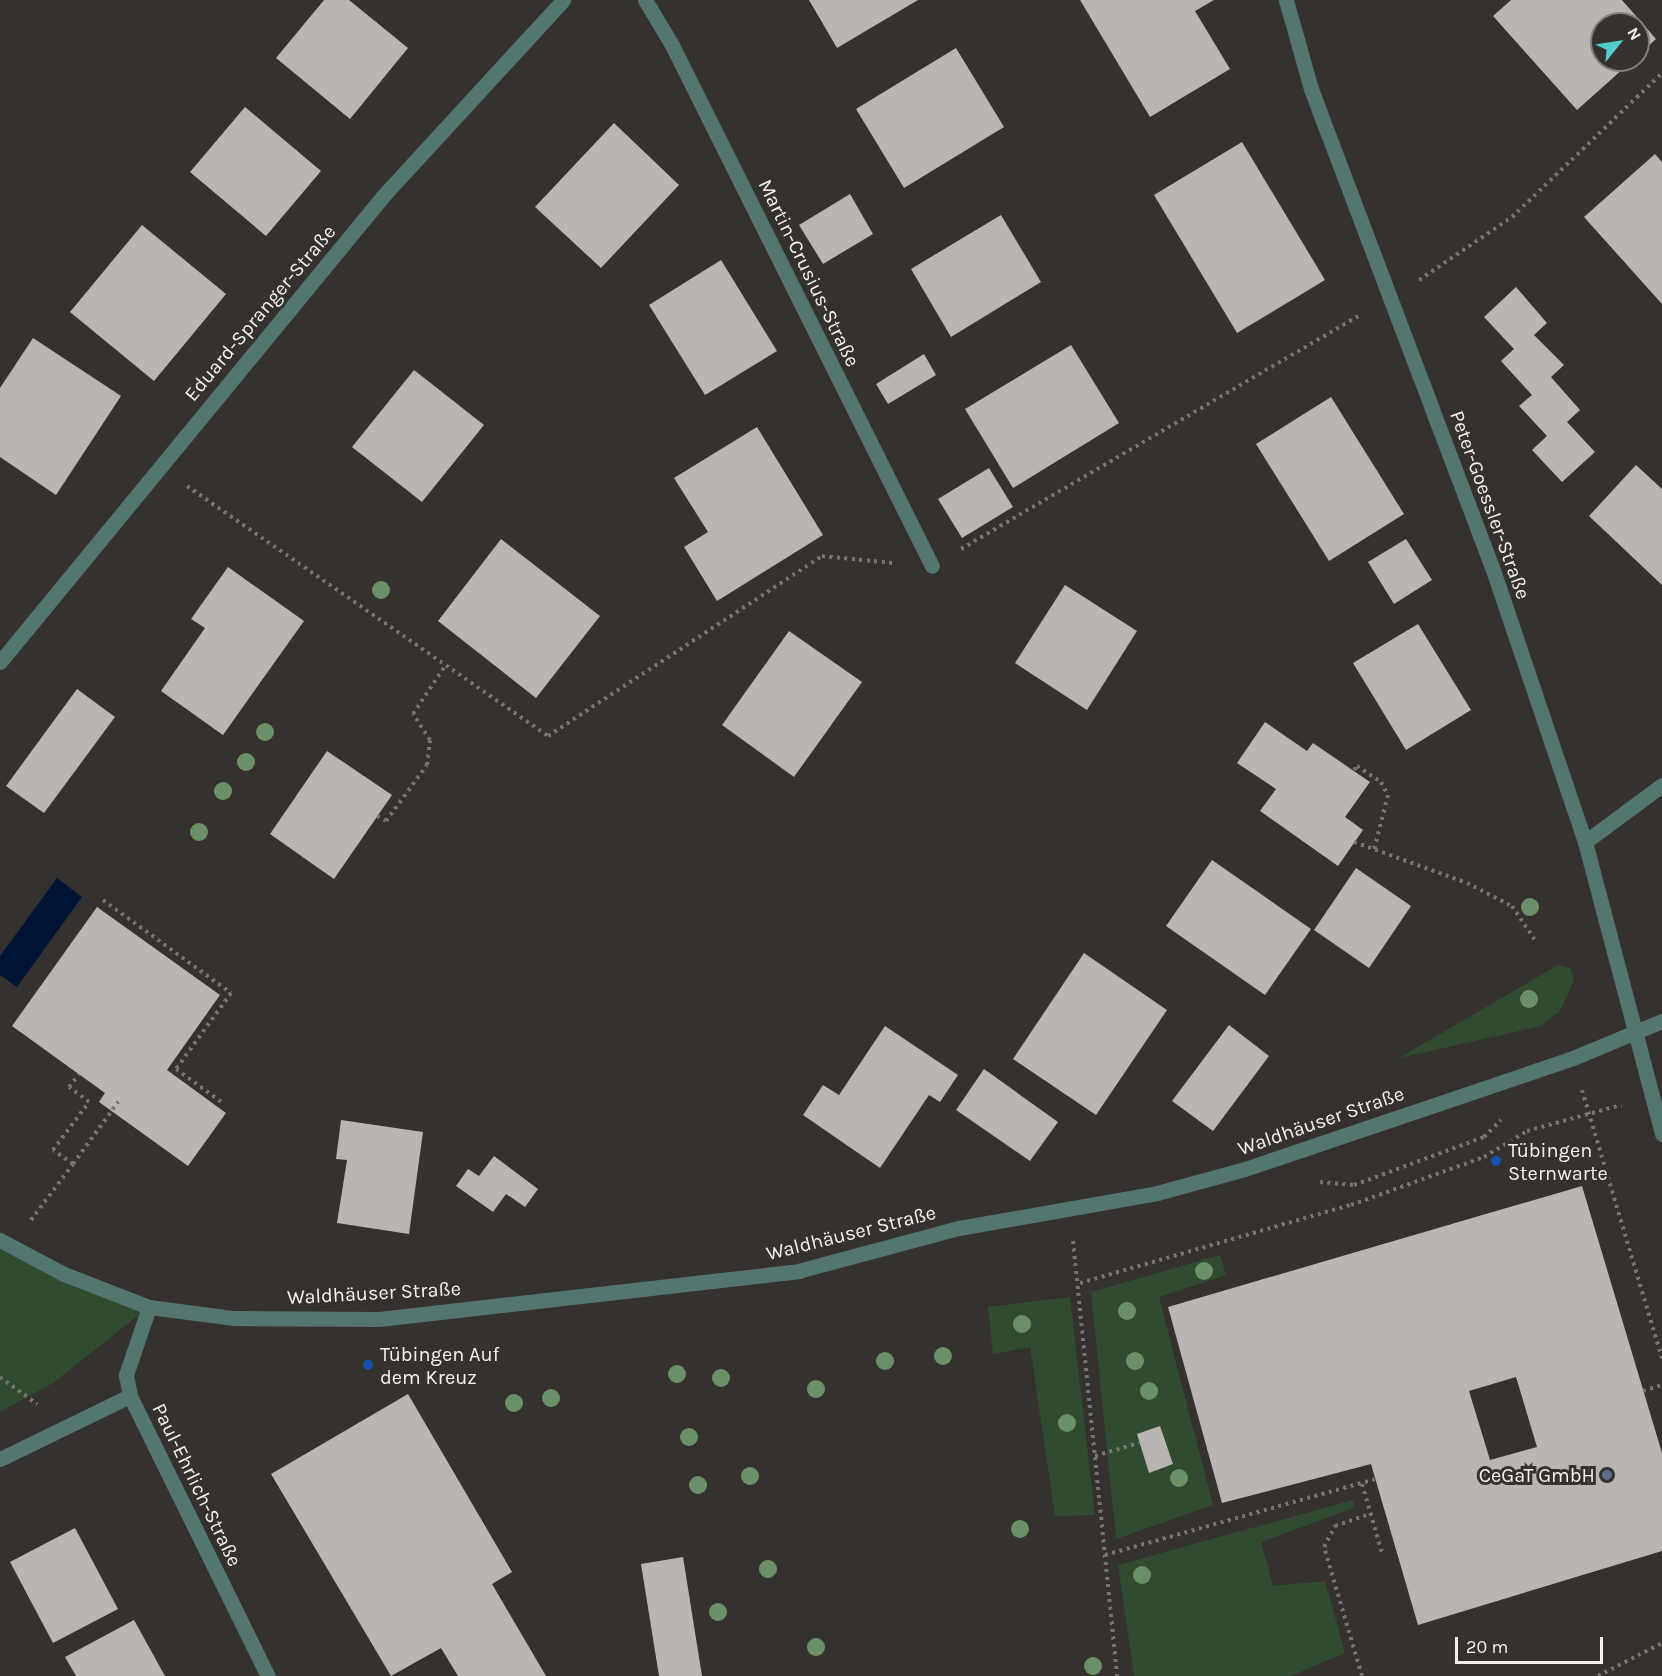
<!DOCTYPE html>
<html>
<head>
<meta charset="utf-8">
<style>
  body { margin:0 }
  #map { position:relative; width:1662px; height:1676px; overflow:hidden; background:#35312e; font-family:Karla,sans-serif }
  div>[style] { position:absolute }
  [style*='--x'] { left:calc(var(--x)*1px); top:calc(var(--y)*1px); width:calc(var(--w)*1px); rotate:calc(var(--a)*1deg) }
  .green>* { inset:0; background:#304b30 }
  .water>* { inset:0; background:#001536 }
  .building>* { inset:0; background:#bab5b2 }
  .path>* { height:4px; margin-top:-2px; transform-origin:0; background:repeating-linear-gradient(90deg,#767370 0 3px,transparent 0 7.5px) }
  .minor>* { height:15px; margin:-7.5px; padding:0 7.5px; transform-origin:7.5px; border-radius:7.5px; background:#547670 }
  .trees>* { width:18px; height:18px; margin:-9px; border-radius:50%; background:#6b9068 }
  .dots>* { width:16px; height:16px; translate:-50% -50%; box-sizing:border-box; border:3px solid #35312e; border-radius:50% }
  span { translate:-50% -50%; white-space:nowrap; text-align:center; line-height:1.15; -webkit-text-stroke:6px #35312e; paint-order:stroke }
  .street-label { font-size:20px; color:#f4f1f0 }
  .poi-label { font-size:20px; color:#f4f1f0 }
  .left { translate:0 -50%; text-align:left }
  .right { translate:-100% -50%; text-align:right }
  .north { position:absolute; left:1590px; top:12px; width:60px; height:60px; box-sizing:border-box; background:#35312e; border:2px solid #817e7c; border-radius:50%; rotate:60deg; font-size:16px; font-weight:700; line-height:24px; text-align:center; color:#f4f1f0 }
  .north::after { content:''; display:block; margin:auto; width:21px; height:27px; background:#52cdce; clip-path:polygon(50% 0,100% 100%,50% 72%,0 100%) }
  .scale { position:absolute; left:1455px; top:1637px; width:148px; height:27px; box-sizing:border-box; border:3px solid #f4f1f0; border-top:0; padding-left:8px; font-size:18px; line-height:21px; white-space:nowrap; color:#f4f1f0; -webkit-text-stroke:4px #35312e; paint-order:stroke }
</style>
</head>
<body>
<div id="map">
  <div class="green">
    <i style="clip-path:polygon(1558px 965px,1570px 968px,1574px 980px,1560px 1011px,1541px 1026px,1399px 1058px)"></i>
    <i style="clip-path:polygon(0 1240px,149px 1307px,53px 1383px,0 1412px)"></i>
    <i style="clip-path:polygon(1220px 1255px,1226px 1275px,1159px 1297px,1213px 1505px,1116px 1539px,1091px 1292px)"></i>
    <i style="clip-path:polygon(1070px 1297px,1095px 1515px,1055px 1516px,1030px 1347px,993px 1354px,988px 1307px)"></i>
    <i style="clip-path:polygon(1353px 1500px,1354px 1508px,1261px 1542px,1273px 1586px,1325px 1581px,1345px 1653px,1291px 1676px,1134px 1676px,1118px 1565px)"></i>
  </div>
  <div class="water">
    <i style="clip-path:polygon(57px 878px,82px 897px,17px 987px,0 975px,0 956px)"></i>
  </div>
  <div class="building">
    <i style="clip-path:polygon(324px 0,349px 0,408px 48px,350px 119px,276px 58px)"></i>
    <i style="clip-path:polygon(809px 0,918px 0,837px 48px)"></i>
    <i style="clip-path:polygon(1080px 0,1214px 0,1195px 11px,1230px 69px,1150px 117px)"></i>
    <i style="clip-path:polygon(1511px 0,1622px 0,1656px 39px,1638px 55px,1638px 24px,1602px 24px,1602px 60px,1633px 60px,1577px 110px,1493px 16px)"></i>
    <i style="clip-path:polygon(956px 48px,1004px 127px,904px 188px,856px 109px)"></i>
    <i style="clip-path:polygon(245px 107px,321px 171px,266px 236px,190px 172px)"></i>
    <i style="clip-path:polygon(614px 123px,679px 185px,601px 268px,535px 207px)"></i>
    <i style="clip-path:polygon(1242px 142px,1325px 280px,1237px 333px,1154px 195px)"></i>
    <i style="clip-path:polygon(1655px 154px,1662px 162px,1662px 304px,1584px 217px)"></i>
    <i style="clip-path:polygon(850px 194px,873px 234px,823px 264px,799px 225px)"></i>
    <i style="clip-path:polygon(1001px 215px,1041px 282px,951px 337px,911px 269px)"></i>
    <i style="clip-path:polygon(142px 225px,226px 294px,154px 381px,70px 312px)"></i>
    <i style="clip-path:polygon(721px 260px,777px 351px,705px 395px,649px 305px)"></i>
    <i style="clip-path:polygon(1516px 287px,1547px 323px,1534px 335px,1564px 365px,1551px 377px,1580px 410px,1567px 422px,1595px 452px,1562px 482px,1532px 450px,1547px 436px,1519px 406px,1532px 395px,1501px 361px,1514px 349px,1484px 317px)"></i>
    <i style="clip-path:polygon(33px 338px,121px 396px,56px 495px,0 457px,0 388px)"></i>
    <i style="clip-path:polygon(1071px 345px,1119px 423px,1013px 488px,965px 409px)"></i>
    <i style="clip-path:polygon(924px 354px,936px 375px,888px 404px,876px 384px)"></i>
    <i style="clip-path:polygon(414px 370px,484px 425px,422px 502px,352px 447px)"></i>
    <i style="clip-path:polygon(1331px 397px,1404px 514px,1329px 561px,1256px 444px)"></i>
    <i style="clip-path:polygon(757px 427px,823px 535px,717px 601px,684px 547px,708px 532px,674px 478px)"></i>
    <i style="clip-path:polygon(1636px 465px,1662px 489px,1662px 585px,1589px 516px)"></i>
    <i style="clip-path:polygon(989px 468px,1013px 507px,962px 538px,938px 499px)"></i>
    <i style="clip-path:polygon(501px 539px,600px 616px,536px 698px,438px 621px)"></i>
    <i style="clip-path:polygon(1406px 539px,1432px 580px,1394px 604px,1368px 562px)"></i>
    <i style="clip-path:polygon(228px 567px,304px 621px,223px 735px,161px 691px,205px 628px,191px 619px)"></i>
    <i style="clip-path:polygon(1065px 585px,1137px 631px,1087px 710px,1015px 663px)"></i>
    <i style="clip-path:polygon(1418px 624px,1471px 710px,1406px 750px,1353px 663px)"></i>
    <i style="clip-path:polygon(789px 631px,862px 682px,794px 777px,722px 725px)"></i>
    <i style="clip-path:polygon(77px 689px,115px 717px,44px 813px,6px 786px)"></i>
    <i style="clip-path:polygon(1265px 722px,1307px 751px,1313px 743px,1370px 782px,1345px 817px,1363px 830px,1338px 866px,1260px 811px,1276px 789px,1237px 763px)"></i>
    <i style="clip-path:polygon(327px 751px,392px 795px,334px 879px,270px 834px)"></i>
    <i style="clip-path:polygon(1212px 860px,1311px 929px,1265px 995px,1166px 926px)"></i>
    <i style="clip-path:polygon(1356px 868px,1411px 906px,1369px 968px,1314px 930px)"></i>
    <i style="clip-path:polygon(97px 907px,220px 995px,167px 1070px,226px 1113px,188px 1166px,99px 1102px,105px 1093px,12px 1026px)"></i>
    <i style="clip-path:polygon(1084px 953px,1167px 1010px,1096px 1115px,1013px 1059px)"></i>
    <i style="clip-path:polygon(1229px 1025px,1269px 1056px,1213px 1131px,1172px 1101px)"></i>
    <i style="clip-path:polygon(885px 1026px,958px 1075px,940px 1102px,929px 1095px,880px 1168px,803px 1115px,823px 1085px,839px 1095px)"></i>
    <i style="clip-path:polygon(984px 1069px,1058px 1122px,1030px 1161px,956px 1110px)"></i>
    <i style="clip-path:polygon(341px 1120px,423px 1132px,409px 1234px,337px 1223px,347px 1160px,336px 1159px)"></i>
    <i style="clip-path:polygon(494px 1156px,538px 1189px,525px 1207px,506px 1194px,493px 1212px,456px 1186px,468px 1169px,479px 1176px)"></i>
    <i style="clip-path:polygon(evenodd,1582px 1186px,1662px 1453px,1662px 1551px,1418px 1625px,1371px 1464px,1222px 1503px,1168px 1307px,1582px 1186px,1516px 1377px,1537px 1447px,1490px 1460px,1469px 1391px,1516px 1377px)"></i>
    <i style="clip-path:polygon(408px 1394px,512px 1572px,492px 1584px,546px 1676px,458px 1676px,441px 1648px,391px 1676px,271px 1474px)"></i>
    <i style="clip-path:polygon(1160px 1426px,1173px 1464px,1149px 1473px,1137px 1434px)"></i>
    <i style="clip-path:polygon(75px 1528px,118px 1609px,53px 1643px,10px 1562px)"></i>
    <i style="clip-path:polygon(683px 1557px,702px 1676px,659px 1676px,641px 1564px)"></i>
    <i style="clip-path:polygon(134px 1620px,165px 1676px,76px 1676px,65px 1657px)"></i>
  </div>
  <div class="path">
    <i style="--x:1419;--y:280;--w:112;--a:-34.1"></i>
    <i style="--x:1512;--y:217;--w:208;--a:-43.8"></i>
    <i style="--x:187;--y:486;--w:439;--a:34.7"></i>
    <i style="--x:548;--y:736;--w:328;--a:-33.3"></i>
    <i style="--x:822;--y:556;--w:71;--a:5.6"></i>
    <i style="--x:961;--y:549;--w:464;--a:-30.4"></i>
    <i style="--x:1354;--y:770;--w:5;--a:-53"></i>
    <i style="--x:1357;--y:766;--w:29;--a:34"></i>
    <i style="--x:1381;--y:782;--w:15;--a:62"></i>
    <i style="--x:1388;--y:795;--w:57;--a:104.3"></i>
    <i style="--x:377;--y:816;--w:10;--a:29"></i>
    <i style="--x:386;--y:821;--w:69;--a:-53.8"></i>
    <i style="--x:427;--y:765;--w:25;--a:-83"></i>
    <i style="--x:430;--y:740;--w:31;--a:-123"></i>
    <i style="--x:413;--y:714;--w:58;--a:-56.3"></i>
    <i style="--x:1354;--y:842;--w:120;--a:19.9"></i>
    <i style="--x:1467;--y:883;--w:51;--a:27.1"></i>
    <i style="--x:1512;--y:906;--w:40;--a:56"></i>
    <i style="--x:103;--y:900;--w:158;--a:36"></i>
    <i style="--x:231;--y:993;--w:94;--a:125.9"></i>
    <i style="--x:176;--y:1069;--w:58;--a:35.9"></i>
    <i style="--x:1582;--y:1090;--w:280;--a:73.4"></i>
    <i style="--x:73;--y:1164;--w:77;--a:-54"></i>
    <i style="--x:1320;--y:1182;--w:34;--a:5"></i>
    <i style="--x:1354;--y:1185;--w:139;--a:-20.3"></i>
    <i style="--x:1484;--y:1137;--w:24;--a:-45"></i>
    <i style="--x:31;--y:1220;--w:70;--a:-53.1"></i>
    <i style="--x:73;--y:1164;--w:24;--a:-145"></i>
    <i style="--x:53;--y:1150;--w:60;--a:-53.1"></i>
    <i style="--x:89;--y:1102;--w:25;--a:-143"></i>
    <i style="--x:69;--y:1087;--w:16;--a:-52"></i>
    <i style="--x:1073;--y:1241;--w:437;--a:84.2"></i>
    <i style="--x:1080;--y:1283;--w:282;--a:-16.1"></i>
    <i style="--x:1351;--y:1205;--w:141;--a:-19.8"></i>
    <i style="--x:1484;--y:1157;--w:50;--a:-31.2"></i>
    <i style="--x:1527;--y:1131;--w:98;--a:-15.5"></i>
    <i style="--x:0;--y:1377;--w:46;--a:36.1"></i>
    <i style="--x:1643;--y:1391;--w:20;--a:-18"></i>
    <i style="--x:1095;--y:1456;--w:46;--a:-16.5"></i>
    <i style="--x:1362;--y:1484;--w:72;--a:73.8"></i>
    <i style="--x:1105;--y:1555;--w:280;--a:-15.7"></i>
    <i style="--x:1362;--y:1676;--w:134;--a:-106.4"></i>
    <i style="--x:1324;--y:1547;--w:24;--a:-62"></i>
    <i style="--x:1335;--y:1526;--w:37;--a:-19"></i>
    <i style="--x:1598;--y:1676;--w:72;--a:-27.3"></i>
  </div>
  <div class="minor">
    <i style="--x:645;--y:0;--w:52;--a:59"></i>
    <i style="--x:672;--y:45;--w:582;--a:63.48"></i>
    <i style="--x:1286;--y:0;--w:92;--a:74.3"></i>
    <i style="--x:1311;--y:89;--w:514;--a:69.27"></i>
    <i style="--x:1493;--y:570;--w:287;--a:71.3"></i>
    <i style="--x:1585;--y:842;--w:302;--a:75.2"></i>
    <i style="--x:0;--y:662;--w:603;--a:-50.58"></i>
    <i style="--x:383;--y:196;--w:266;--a:-47.4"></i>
    <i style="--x:1585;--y:842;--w:96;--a:-36.5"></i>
    <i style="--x:0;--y:1240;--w:72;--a:28"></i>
    <i style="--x:64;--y:1274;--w:91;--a:21.2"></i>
    <i style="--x:149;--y:1307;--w:86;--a:7.4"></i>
    <i style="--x:234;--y:1318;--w:145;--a:0.4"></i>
    <i style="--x:379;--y:1319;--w:422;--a:-6.5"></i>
    <i style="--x:798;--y:1271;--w:167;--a:-15"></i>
    <i style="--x:959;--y:1228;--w:201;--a:-10"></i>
    <i style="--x:1157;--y:1193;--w:91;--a:-15.3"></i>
    <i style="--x:1245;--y:1169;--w:346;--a:-18.7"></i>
    <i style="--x:1573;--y:1058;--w:96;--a:-22.6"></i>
    <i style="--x:149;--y:1307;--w:72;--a:108.7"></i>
    <i style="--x:126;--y:1375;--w:21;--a:79"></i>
    <i style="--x:130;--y:1396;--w:312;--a:63.8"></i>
    <i style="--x:0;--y:1459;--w:144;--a:-25.9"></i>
  </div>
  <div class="trees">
    <i style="left:381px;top:590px"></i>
    <i style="left:265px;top:732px"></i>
    <i style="left:246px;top:762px"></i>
    <i style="left:223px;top:791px"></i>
    <i style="left:199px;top:832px"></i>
    <i style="left:1530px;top:907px"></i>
    <i style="left:1529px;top:999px"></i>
    <i style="left:1204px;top:1271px"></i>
    <i style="left:1127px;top:1311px"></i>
    <i style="left:1022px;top:1324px"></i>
    <i style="left:943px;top:1356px"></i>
    <i style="left:885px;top:1361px"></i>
    <i style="left:1135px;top:1361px"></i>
    <i style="left:677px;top:1374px"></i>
    <i style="left:721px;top:1378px"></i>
    <i style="left:816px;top:1389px"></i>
    <i style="left:1149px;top:1391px"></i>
    <i style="left:551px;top:1398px"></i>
    <i style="left:514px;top:1403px"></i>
    <i style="left:1067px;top:1423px"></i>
    <i style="left:689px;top:1437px"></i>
    <i style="left:750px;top:1476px"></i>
    <i style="left:1179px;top:1478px"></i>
    <i style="left:698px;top:1485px"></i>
    <i style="left:1020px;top:1529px"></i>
    <i style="left:768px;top:1569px"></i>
    <i style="left:1142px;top:1575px"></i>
    <i style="left:718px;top:1612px"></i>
    <i style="left:816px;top:1647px"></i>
    <i style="left:1093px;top:1666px"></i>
  </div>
  <div class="dots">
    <i style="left:1496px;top:1161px;background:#1a4fb4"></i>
    <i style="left:368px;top:1365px;background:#1a4fb4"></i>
    <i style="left:1607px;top:1475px;background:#5c6f8a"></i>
  </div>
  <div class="street-label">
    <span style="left:809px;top:273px;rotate:64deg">Martin-Crusius-Straße</span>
    <span style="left:260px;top:313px;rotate:-50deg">Eduard-Spranger-Straße</span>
    <span style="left:1490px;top:505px;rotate:70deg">Peter-Goessler-Straße</span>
    <span style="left:1321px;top:1121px;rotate:-19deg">Waldhäuser Straße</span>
    <span style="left:851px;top:1233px;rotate:-14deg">Waldhäuser Straße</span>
    <span style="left:374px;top:1293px;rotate:-3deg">Waldhäuser Straße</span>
    <span style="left:197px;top:1485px;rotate:64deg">Paul-Ehrlich-Straße</span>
  </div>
  <div class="poi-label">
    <span class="left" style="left:1508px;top:1162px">Tübingen<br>Sternwarte</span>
    <span class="left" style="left:380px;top:1366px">Tübingen Auf<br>dem Kreuz</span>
    <span class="right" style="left:1595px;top:1475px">CeGaT GmbH</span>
  </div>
  <div class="north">N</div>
  <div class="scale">20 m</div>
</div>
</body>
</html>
